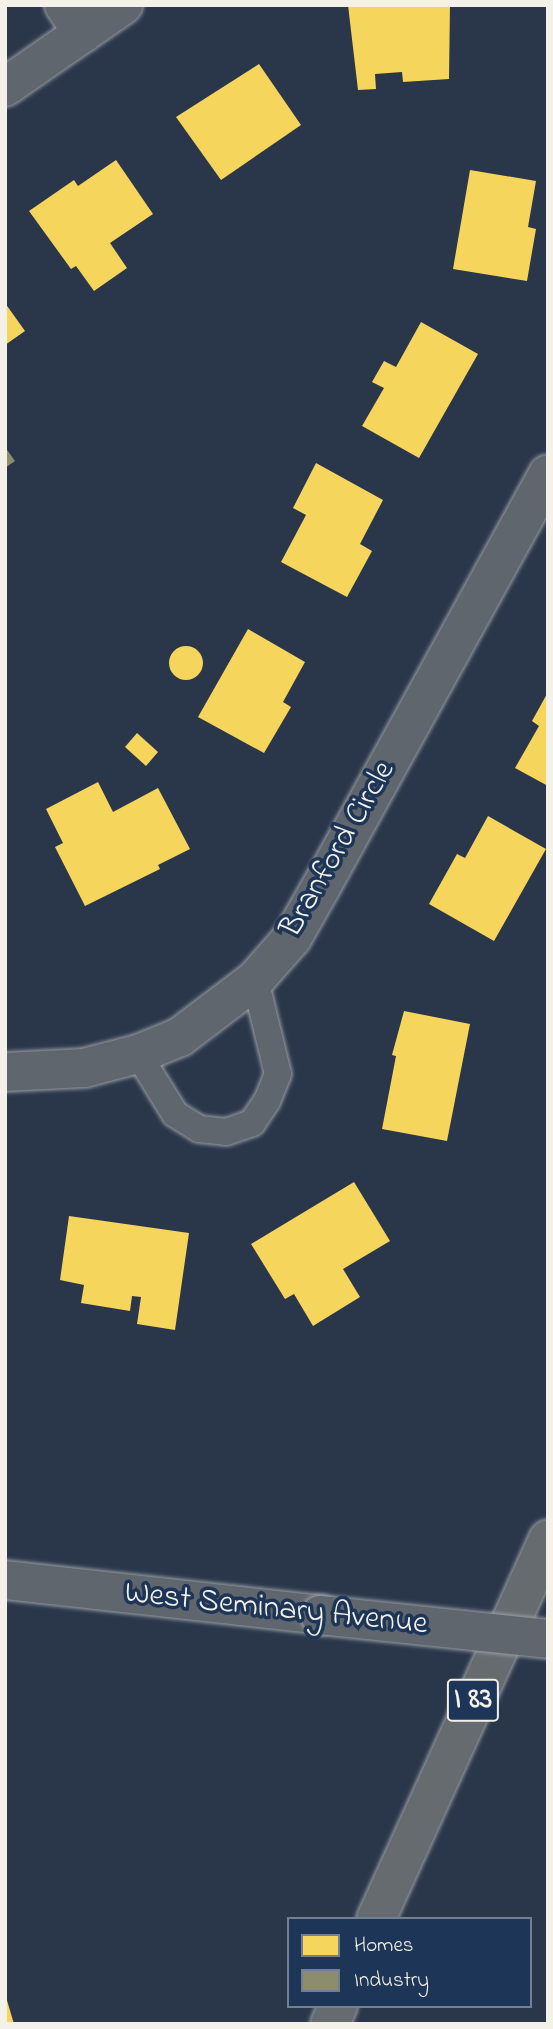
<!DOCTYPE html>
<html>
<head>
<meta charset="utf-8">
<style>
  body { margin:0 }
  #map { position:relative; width:553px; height:2029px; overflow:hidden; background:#2a374a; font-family:"Indie Flower",sans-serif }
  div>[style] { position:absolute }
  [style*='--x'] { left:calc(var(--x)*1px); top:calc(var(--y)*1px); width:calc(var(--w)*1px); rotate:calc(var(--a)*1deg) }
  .homes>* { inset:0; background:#f6d55c }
  .round { border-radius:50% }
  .industry>* { inset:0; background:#8c8c6e }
  .roads { filter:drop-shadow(0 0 2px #979ca3) drop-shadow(0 0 2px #979ca3) }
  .service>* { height:26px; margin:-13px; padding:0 13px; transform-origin:13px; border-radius:13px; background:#60666e }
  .minor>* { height:38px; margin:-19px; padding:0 19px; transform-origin:19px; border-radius:19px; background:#60666e }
  .secondary>* { height:38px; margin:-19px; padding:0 19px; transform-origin:19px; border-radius:19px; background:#60666e }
  .motorway>* { height:38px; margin:-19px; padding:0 19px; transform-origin:19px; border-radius:19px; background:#666b6f }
  .bridges { filter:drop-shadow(0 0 2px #979ca3) drop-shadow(0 0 2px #979ca3) }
  .secondary-bridge>* { height:38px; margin:-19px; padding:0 19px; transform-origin:19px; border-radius:19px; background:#60666e }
  span { translate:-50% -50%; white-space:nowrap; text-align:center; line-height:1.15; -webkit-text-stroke:7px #1d3557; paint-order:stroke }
  .shield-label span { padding:2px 5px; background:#1d3557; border:2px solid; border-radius:5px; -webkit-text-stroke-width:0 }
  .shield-label { font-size:30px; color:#f4f1e8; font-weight:700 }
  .street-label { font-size:32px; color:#f4f1e8 }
  .frame { position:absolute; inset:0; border:7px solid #f4f1e8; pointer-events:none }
  .legend { position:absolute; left:287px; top:1917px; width:245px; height:91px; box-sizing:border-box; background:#1d3557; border:2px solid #738091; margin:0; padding:9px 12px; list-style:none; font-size:21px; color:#f4f1e8 }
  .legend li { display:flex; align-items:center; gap:14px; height:35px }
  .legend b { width:35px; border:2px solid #738091 }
</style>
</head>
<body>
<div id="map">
  <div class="homes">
    <i style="clip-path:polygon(348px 5px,450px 5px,449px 79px,403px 82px,402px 72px,375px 74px,376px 89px,358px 90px)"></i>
    <i style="clip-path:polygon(259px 64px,301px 125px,221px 180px,176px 117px)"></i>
    <i style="clip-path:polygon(116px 160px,153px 214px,110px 243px,127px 268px,94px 291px,76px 266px,71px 269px,29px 211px,74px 180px,78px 186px)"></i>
    <i style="clip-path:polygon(470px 170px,536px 181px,528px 227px,536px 229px,527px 281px,453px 269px)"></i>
    <i style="clip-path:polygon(5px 303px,25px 331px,5px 345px)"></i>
    <i style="clip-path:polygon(421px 322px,478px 354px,419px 458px,362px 426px,384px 388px,372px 382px,384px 361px,396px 367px)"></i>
    <i style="clip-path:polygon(316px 463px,383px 500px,360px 544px,372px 551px,347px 597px,281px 562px,306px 515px,293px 508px)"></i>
    <i style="clip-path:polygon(248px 629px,305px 662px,283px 702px,291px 707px,264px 753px,198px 717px)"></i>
    <i class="round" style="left:169px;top:646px;width:34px;height:34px"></i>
    <i style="clip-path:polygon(548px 692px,548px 786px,515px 768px,539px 726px,532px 721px)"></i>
    <i style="clip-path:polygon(137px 733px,158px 752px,146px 766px,125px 747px)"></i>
    <i style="clip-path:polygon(98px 782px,113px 812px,158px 788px,190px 849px,158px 865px,160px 869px,85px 906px,55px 847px,63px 843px,46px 809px)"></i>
    <i style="clip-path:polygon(488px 816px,546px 849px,494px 941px,429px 904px,457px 854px,465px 858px)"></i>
    <i style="clip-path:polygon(404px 1011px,470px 1024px,447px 1141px,382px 1129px,396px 1056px,392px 1055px)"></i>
    <i style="clip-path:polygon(354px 1182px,390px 1241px,343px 1269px,360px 1297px,313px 1326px,294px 1294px,285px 1299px,251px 1244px)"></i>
    <i style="clip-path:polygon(69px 1216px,189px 1233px,175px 1330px,137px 1324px,141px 1297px,132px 1296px,130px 1311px,81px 1303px,84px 1285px,60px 1280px)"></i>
    <i style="clip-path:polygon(5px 1997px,6px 1997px,14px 2024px,5px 2024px)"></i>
  </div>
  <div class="industry">
    <i style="clip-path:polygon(5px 447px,15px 461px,5px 468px)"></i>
  </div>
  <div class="roads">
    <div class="service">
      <i style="--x:138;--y:1054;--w:70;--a:58.3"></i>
      <i style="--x:175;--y:1114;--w:28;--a:32"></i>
      <i style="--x:199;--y:1129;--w:27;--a:6"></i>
      <i style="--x:226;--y:1132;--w:28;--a:-19"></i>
      <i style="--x:252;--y:1123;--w:27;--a:-56"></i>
      <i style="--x:267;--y:1101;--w:29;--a:-68"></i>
      <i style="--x:278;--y:1074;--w:97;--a:-103.7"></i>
    </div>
    <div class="minor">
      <i style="--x:64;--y:5;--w:34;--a:56"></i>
      <i style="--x:5;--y:87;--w:144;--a:-34.8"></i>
      <i style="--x:5;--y:1072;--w:79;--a:-2.9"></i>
      <i style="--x:84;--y:1068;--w:56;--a:-14.5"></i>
      <i style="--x:138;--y:1054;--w:45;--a:-22"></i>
      <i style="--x:180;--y:1037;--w:94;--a:-37.2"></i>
      <i style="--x:255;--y:980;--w:56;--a:-48.6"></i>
      <i style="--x:292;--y:938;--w:59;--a:-60.4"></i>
      <i style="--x:321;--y:887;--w:471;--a:-61.2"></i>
    </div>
    <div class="secondary">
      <i style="--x:5;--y:1580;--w:317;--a:6.3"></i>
    </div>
    <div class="motorway">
      <i style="--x:376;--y:1919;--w:417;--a:-65.6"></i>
      <i style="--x:330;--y:2024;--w:20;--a:-66"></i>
    </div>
  </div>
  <div class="bridges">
    <div class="secondary-bridge">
      <i style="--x:320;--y:1615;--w:229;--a:6"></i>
    </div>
  </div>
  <div class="shield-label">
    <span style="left:473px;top:1700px">I 83</span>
  </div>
  <div class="street-label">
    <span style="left:339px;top:850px;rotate:-60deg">Branford Circle</span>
    <span style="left:276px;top:1610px;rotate:6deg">West Seminary Avenue</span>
  </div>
  <div class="frame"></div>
  <ul class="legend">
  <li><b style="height:19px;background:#f6d55c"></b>Homes</li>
  <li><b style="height:19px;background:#8c8c6e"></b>Industry</li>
  </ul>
</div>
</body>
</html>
